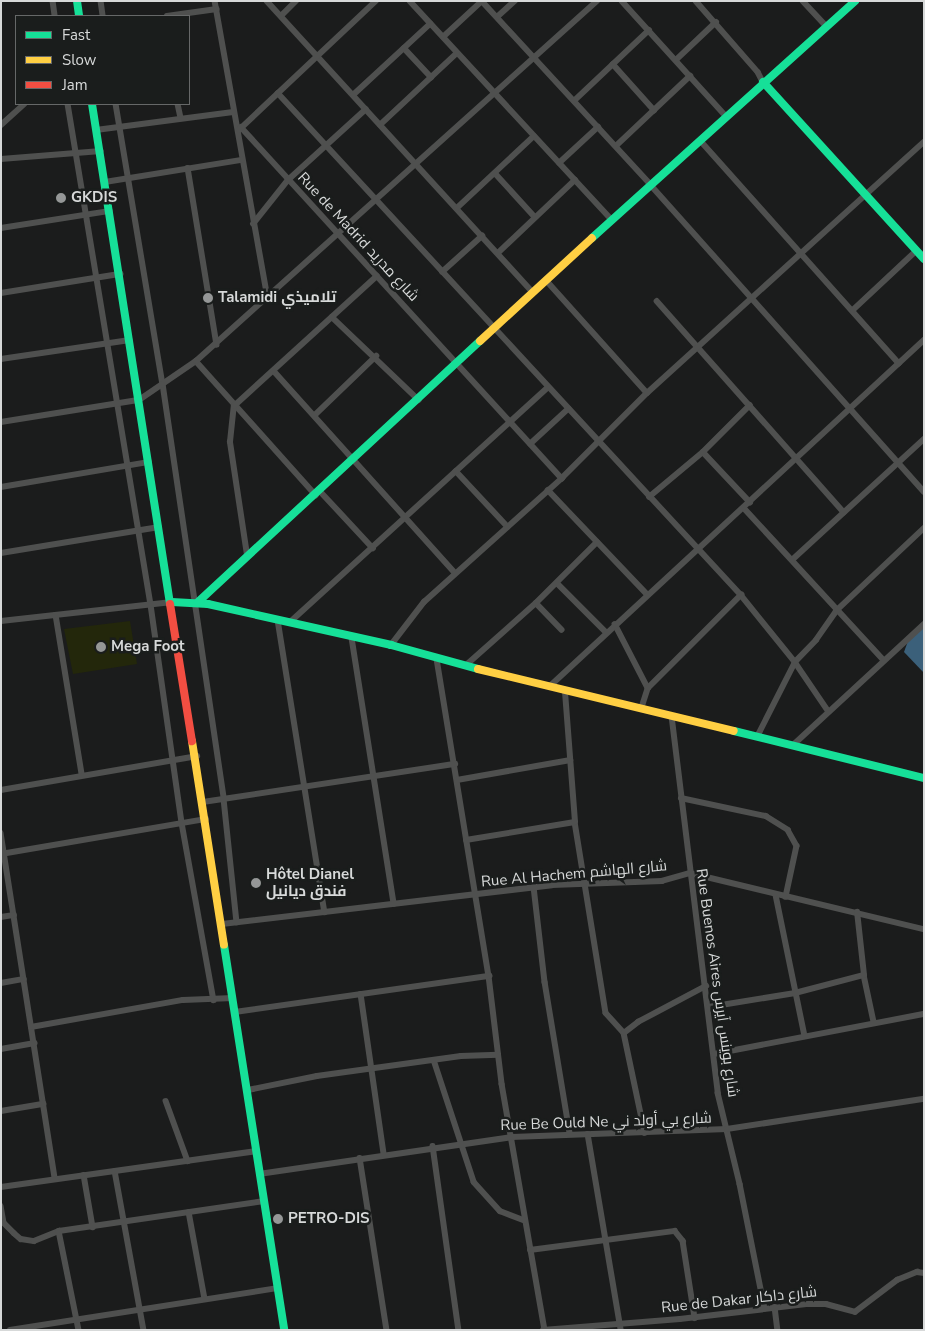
<!DOCTYPE html>
<html>
<head>
<meta charset="utf-8">
<style>
  body { margin:0 }
  #map { position:relative; width:925px; height:1331px; overflow:hidden; background:#1b1c1c; font-family:"Nunito Sans",Cairo,sans-serif }
  div>[style] { position:absolute }
  [style*='--x'] { left:calc(var(--x)*1px); top:calc(var(--y)*1px); width:calc(var(--w)*1px); rotate:calc(var(--a)*1deg) }
  .green>* { inset:0; background:#23270b }
  .water>* { inset:0; background:#3b607a }
  .street>* { height:5.5px; margin:-2.75px; padding:0 2.75px; transform-origin:2.75px; border-radius:2.75px; background:#4f504f }
  .fast>* { height:8px; margin:-4px; padding:0 4px; transform-origin:4px; border-radius:4px; background:#16e098 }
  .slow>* { height:8px; margin:-4px; padding:0 4px; transform-origin:4px; border-radius:4px; background:#ffcf43 }
  .jam>* { height:8px; margin:-4px; padding:0 4px; transform-origin:4px; border-radius:4px; background:#f24e42 }
  .dots>* { width:14px; height:14px; translate:-50% -50%; box-sizing:border-box; border:2px solid #1a1d1c; border-radius:50% }
  span { translate:-50% -50%; white-space:nowrap; text-align:center; line-height:1.15; -webkit-text-stroke:5px #1a1d1c; paint-order:stroke }
  .poi-label { font-size:15px; color:#d7d9d9; font-weight:700 }
  .left { translate:0 -50%; text-align:left }
  .street-label { font-size:15px; color:#d7d9d9 }
  .frame { position:absolute; inset:0; border:2px solid #d7d9d9; pointer-events:none }
  .legend { position:absolute; left:15px; top:15px; width:175px; height:90px; box-sizing:border-box; background:#1a1d1c; border:1px solid #666868; margin:0; padding:6px 9px; list-style:none; font-size:15px; color:#d7d9d9 }
  .legend li { display:flex; align-items:center; gap:10px; height:25px }
  .legend b { width:25px; border:1px solid #666868 }
</style>
</head>
<body>
<div id="map">
  <div class="green">
    <i style="clip-path:polygon(130px 621px,137px 664px,73px 674px,64px 629px)"></i>
  </div>
  <div class="water">
    <i style="clip-path:polygon(924px 624px,924px 673px,904px 652px,908px 641px)"></i>
  </div>
  <div class="street">
    <i style="--x:53;--y:1;--w:15;--a:82"></i>
    <i style="--x:101;--y:1;--w:15;--a:82"></i>
    <i style="--x:215;--y:1;--w:303;--a:79.9"></i>
    <i style="--x:267;--y:1;--w:394;--a:47.6"></i>
    <i style="--x:410;--y:1;--w:298;--a:47.3"></i>
    <i style="--x:482;--y:1;--w:248;--a:47.4"></i>
    <i style="--x:650;--y:184;--w:412;--a:48.3"></i>
    <i style="--x:622;--y:1;--w:155;--a:47.9"></i>
    <i style="--x:696;--y:1;--w:94;--a:48.9"></i>
    <i style="--x:758;--y:72;--w:11;--a:63"></i>
    <i style="--x:803;--y:1;--w:35;--a:47"></i>
    <i style="--x:167;--y:16;--w:50;--a:-8"></i>
    <i style="--x:281;--y:16;--w:21;--a:-45"></i>
    <i style="--x:497;--y:17;--w:24;--a:-42"></i>
    <i style="--x:443;--y:37;--w:53;--a:-42.7"></i>
    <i style="--x:404;--y:48;--w:40;--a:47"></i>
    <i style="--x:676;--y:60;--w:55;--a:-43.5"></i>
    <i style="--x:613;--y:64;--w:62;--a:48.3"></i>
    <i style="--x:278;--y:93;--w:683;--a:47.31"></i>
    <i style="--x:741;--y:595;--w:86;--a:51.1"></i>
    <i style="--x:795;--y:662;--w:60;--a:55.8"></i>
    <i style="--x:353;--y:95;--w:105;--a:-42.7"></i>
    <i style="--x:574;--y:101;--w:103;--a:-43.4"></i>
    <i style="--x:68;--y:104;--w:508;--a:80.59"></i>
    <i style="--x:151;--y:605;--w:220;--a:81.9"></i>
    <i style="--x:182;--y:823;--w:180;--a:79.8"></i>
    <i style="--x:116;--y:104;--w:284;--a:80.5"></i>
    <i style="--x:163;--y:384;--w:419;--a:81.6"></i>
    <i style="--x:224;--y:799;--w:124;--a:84"></i>
    <i style="--x:178;--y:104;--w:14;--a:78"></i>
    <i style="--x:1;--y:125;--w:31;--a:-42"></i>
    <i style="--x:380;--y:125;--w:105;--a:-43.1"></i>
    <i style="--x:241;--y:127;--w:476;--a:47.6"></i>
    <i style="--x:96;--y:130;--w:138;--a:-7.5"></i>
    <i style="--x:239;--y:130;--w:188;--a:-43.3"></i>
    <i style="--x:700;--y:140;--w:299;--a:48.3"></i>
    <i style="--x:616;--y:146;--w:102;--a:-43.4"></i>
    <i style="--x:1;--y:159;--w:100;--a:-4.6"></i>
    <i style="--x:559;--y:163;--w:53;--a:-42.7"></i>
    <i style="--x:188;--y:168;--w:179;--a:80.7"></i>
    <i style="--x:495;--y:173;--w:59;--a:47.7"></i>
    <i style="--x:105;--y:182;--w:138;--a:-9.2"></i>
    <i style="--x:457;--y:208;--w:105;--a:-43.1"></i>
    <i style="--x:253;--y:224;--w:56;--a:-51.5"></i>
    <i style="--x:288;--y:180;--w:105;--a:-42.3"></i>
    <i style="--x:1;--y:228;--w:110;--a:-8.9"></i>
    <i style="--x:498;--y:253;--w:106;--a:-43.5"></i>
    <i style="--x:442;--y:272;--w:54;--a:-42"></i>
    <i style="--x:547;--y:281;--w:150;--a:48.2"></i>
    <i style="--x:1;--y:293;--w:121;--a:-9.1"></i>
    <i style="--x:657;--y:301;--w:282;--a:48.5"></i>
    <i style="--x:853;--y:310;--w:86;--a:-43.1"></i>
    <i style="--x:332;--y:317;--w:120;--a:43.7"></i>
    <i style="--x:1;--y:359;--w:130;--a:-8.4"></i>
    <i style="--x:196;--y:361;--w:180;--a:48.2"></i>
    <i style="--x:274;--y:371;--w:271;--a:48.1"></i>
    <i style="--x:315;--y:415;--w:85;--a:-44"></i>
    <i style="--x:1;--y:422;--w:140;--a:-9.1"></i>
    <i style="--x:139;--y:400;--w:69;--a:-34.4"></i>
    <i style="--x:196;--y:361;--w:539;--a:-41.92"></i>
    <i style="--x:530;--y:444;--w:52;--a:-42.6"></i>
    <i style="--x:703;--y:452;--w:69;--a:46.8"></i>
    <i style="--x:456;--y:471;--w:76;--a:47.1"></i>
    <i style="--x:1;--y:487;--w:150;--a:-9.6"></i>
    <i style="--x:548;--y:490;--w:144;--a:46.4"></i>
    <i style="--x:320;--y:491;--w:78;--a:47.1"></i>
    <i style="--x:649;--y:497;--w:70;--a:-39.8"></i>
    <i style="--x:703;--y:452;--w:66;--a:-45"></i>
    <i style="--x:744;--y:508;--w:205;--a:47.4"></i>
    <i style="--x:1;--y:553;--w:160;--a:-9.3"></i>
    <i style="--x:247;--y:555;--w:114;--a:-98.6"></i>
    <i style="--x:230;--y:442;--w:36;--a:-84"></i>
    <i style="--x:234;--y:406;--w:193;--a:-42.3"></i>
    <i style="--x:792;--y:560;--w:179;--a:-42.5"></i>
    <i style="--x:557;--y:583;--w:69;--a:45"></i>
    <i style="--x:536;--y:603;--w:37;--a:46"></i>
    <i style="--x:56;--y:615;--w:161;--a:80.7"></i>
    <i style="--x:278;--y:620;--w:296;--a:80.9"></i>
    <i style="--x:1;--y:621;--w:172;--a:-6.3"></i>
    <i style="--x:289;--y:623;--w:350;--a:-42.3"></i>
    <i style="--x:615;--y:624;--w:72;--a:62.7"></i>
    <i style="--x:352;--y:638;--w:269;--a:81"></i>
    <i style="--x:391;--y:645;--w:54;--a:-52.5"></i>
    <i style="--x:424;--y:602;--w:186;--a:-41.9"></i>
    <i style="--x:562;--y:478;--w:120;--a:-45"></i>
    <i style="--x:647;--y:393;--w:374;--a:-42.2"></i>
    <i style="--x:437;--y:659;--w:321;--a:80.7"></i>
    <i style="--x:489;--y:976;--w:109;--a:83.1"></i>
    <i style="--x:502;--y:1084;--w:250;--a:80.1"></i>
    <i style="--x:465;--y:666;--w:95;--a:-41.6"></i>
    <i style="--x:536;--y:603;--w:86;--a:-45"></i>
    <i style="--x:550;--y:686;--w:510;--a:-42.77"></i>
    <i style="--x:641;--y:709;--w:22;--a:-72"></i>
    <i style="--x:648;--y:688;--w:132;--a:-45"></i>
    <i style="--x:672;--y:716;--w:380;--a:83"></i>
    <i style="--x:718;--y:1093;--w:94;--a:76.4"></i>
    <i style="--x:740;--y:1184;--w:127;--a:78.7"></i>
    <i style="--x:757;--y:737;--w:84;--a:-63.1"></i>
    <i style="--x:795;--y:662;--w:30;--a:-46"></i>
    <i style="--x:816;--y:640;--w:35;--a:-55"></i>
    <i style="--x:836;--y:611;--w:121;--a:-43.3"></i>
    <i style="--x:792;--y:746;--w:180;--a:-42.7"></i>
    <i style="--x:457;--y:780;--w:115;--a:-10"></i>
    <i style="--x:1;--y:790;--w:199;--a:-9.8"></i>
    <i style="--x:681;--y:798;--w:87;--a:12"></i>
    <i style="--x:766;--y:816;--w:26;--a:32"></i>
    <i style="--x:788;--y:830;--w:18;--a:61"></i>
    <i style="--x:797;--y:846;--w:52;--a:102.2"></i>
    <i style="--x:203;--y:802;--w:255;--a:-8.6"></i>
    <i style="--x:575;--y:822;--w:193;--a:80.8"></i>
    <i style="--x:606;--y:1013;--w:27;--a:48"></i>
    <i style="--x:624;--y:1033;--w:102;--a:78.1"></i>
    <i style="--x:1;--y:833;--w:350;--a:81.1"></i>
    <i style="--x:466;--y:840;--w:110;--a:-9.4"></i>
    <i style="--x:575;--y:822;--w:131;--a:-94.4"></i>
    <i style="--x:1;--y:854;--w:208;--a:-9.7"></i>
    <i style="--x:534;--y:887;--w:96;--a:83.4"></i>
    <i style="--x:545;--y:982;--w:153;--a:80.6"></i>
    <i style="--x:776;--y:895;--w:144;--a:78.4"></i>
    <i style="--x:1;--y:917;--w:13;--a:-9"></i>
    <i style="--x:222;--y:924;--w:332;--a:-6.7"></i>
    <i style="--x:552;--y:885;--w:110;--a:-2.1"></i>
    <i style="--x:662;--y:881;--w:29;--a:-16"></i>
    <i style="--x:690;--y:873;--w:241;--a:13.5"></i>
    <i style="--x:864;--y:975;--w:48;--a:78"></i>
    <i style="--x:1;--y:983;--w:23;--a:-10"></i>
    <i style="--x:361;--y:994;--w:162;--a:81.8"></i>
    <i style="--x:709;--y:1007;--w:87;--a:-9.2"></i>
    <i style="--x:795;--y:993;--w:71;--a:-14.6"></i>
    <i style="--x:864;--y:975;--w:63;--a:-96.3"></i>
    <i style="--x:235;--y:1012;--w:257;--a:-8.1"></i>
    <i style="--x:31;--y:1027;--w:154;--a:-10.1"></i>
    <i style="--x:183;--y:1000;--w:50;--a:-2.3"></i>
    <i style="--x:624;--y:1033;--w:18;--a:-38"></i>
    <i style="--x:638;--y:1022;--w:77;--a:-27.9"></i>
    <i style="--x:1;--y:1049;--w:34;--a:-10"></i>
    <i style="--x:714;--y:1054;--w:214;--a:-10.8"></i>
    <i style="--x:434;--y:1060;--w:128;--a:71.8"></i>
    <i style="--x:474;--y:1182;--w:39;--a:48"></i>
    <i style="--x:500;--y:1211;--w:26;--a:21"></i>
    <i style="--x:248;--y:1090;--w:70;--a:-11.5"></i>
    <i style="--x:317;--y:1076;--w:145;--a:-7.9"></i>
    <i style="--x:461;--y:1056;--w:37;--a:-2"></i>
    <i style="--x:166;--y:1101;--w:64;--a:69.9"></i>
    <i style="--x:1;--y:1111;--w:43;--a:-9.5"></i>
    <i style="--x:588;--y:1134;--w:199;--a:80.4"></i>
    <i style="--x:433;--y:1146;--w:186;--a:82"></i>
    <i style="--x:360;--y:1158;--w:174;--a:81.1"></i>
    <i style="--x:115;--y:1171;--w:162;--a:79.7"></i>
    <i style="--x:259;--y:1174;--w:256;--a:-8.3"></i>
    <i style="--x:512;--y:1137;--w:215;--a:-2.1"></i>
    <i style="--x:727;--y:1129;--w:199;--a:-8.7"></i>
    <i style="--x:84;--y:1175;--w:53;--a:80.2"></i>
    <i style="--x:1;--y:1187;--w:258;--a:-8"></i>
    <i style="--x:1;--y:1206;--w:17;--a:80"></i>
    <i style="--x:4;--y:1223;--w:14;--a:45"></i>
    <i style="--x:14;--y:1233;--w:9;--a:41"></i>
    <i style="--x:21;--y:1239;--w:13;--a:9"></i>
    <i style="--x:34;--y:1241;--w:27;--a:-22"></i>
    <i style="--x:59;--y:1231;--w:207;--a:-8.3"></i>
    <i style="--x:189;--y:1212;--w:88;--a:79.6"></i>
    <i style="--x:59;--y:1231;--w:101;--a:78.6"></i>
    <i style="--x:530;--y:1250;--w:146;--a:-7.5"></i>
    <i style="--x:675;--y:1231;--w:13;--a:51"></i>
    <i style="--x:683;--y:1241;--w:78;--a:81.1"></i>
    <i style="--x:775;--y:1307;--w:23;--a:83"></i>
    <i style="--x:10;--y:1330;--w:270;--a:-8.9"></i>
    <i style="--x:543;--y:1330;--w:137;--a:-4.6"></i>
    <i style="--x:680;--y:1319;--w:129;--a:-6.7"></i>
    <i style="--x:808;--y:1304;--w:18;--a:0"></i>
    <i style="--x:826;--y:1304;--w:30;--a:15"></i>
    <i style="--x:855;--y:1312;--w:53;--a:-37.3"></i>
    <i style="--x:897;--y:1280;--w:22;--a:-22"></i>
    <i style="--x:917;--y:1272;--w:7;--a:8"></i>
  </div>
  <div class="fast">
    <i style="--x:77;--y:1;--w:15;--a:82"></i>
    <i style="--x:763;--y:82;--w:239;--a:47.7"></i>
    <i style="--x:92;--y:104;--w:506;--a:81.13"></i>
    <i style="--x:592;--y:238;--w:354;--a:-42"></i>
    <i style="--x:172;--y:602;--w:36;--a:3"></i>
    <i style="--x:208;--y:604;--w:188;--a:12.6"></i>
    <i style="--x:391;--y:645;--w:90;--a:15.4"></i>
    <i style="--x:198;--y:602;--w:384;--a:-42.8"></i>
    <i style="--x:734;--y:731;--w:196;--a:13.9"></i>
    <i style="--x:224;--y:945;--w:390;--a:81.1"></i>
  </div>
  <div class="slow">
    <i style="--x:480;--y:341;--w:152;--a:-42.6"></i>
    <i style="--x:478;--y:669;--w:263;--a:13.6"></i>
    <i style="--x:192;--y:741;--w:206;--a:81.1"></i>
  </div>
  <div class="jam">
    <i style="--x:170;--y:604;--w:139;--a:80.9"></i>
  </div>
  <div class="dots">
    <i style="left:61px;top:198px;background:#959797"></i>
    <i style="left:208px;top:298px;background:#959797"></i>
    <i style="left:101px;top:647px;background:#959797"></i>
    <i style="left:256px;top:883px;background:#959797"></i>
    <i style="left:278px;top:1219px;background:#959797"></i>
  </div>
  <div class="poi-label">
    <span class="left" style="left:71px;top:198px">GKDIS</span>
    <span class="left" style="left:218px;top:298px">Talamidi تلاميذي</span>
    <span class="left" style="left:111px;top:647px">Mega Foot</span>
    <span class="left" style="left:266px;top:883px">Hôtel Dianel<br>فندق ديانيل</span>
    <span class="left" style="left:288px;top:1219px">PETRO-DIS</span>
  </div>
  <div class="street-label">
    <span style="left:358px;top:237px;rotate:47deg">Rue de Madrid شارع مدريد</span>
    <span style="left:574px;top:874px;rotate:-5deg">Rue Al Hachem شارع الهاشم</span>
    <span style="left:717px;top:983px;rotate:82deg">Rue Buenos Aires شارع بوينس آيرس</span>
    <span style="left:606px;top:1122px;rotate:-2deg">Rue Be Ould Ne شارع بي أولد ني</span>
    <span style="left:739px;top:1300px;rotate:-6deg">Rue de Dakar شارع داكار</span>
  </div>
  <div class="frame"></div>
  <ul class="legend">
  <li><b style="height:6px;background:#16e098"></b>Fast</li>
  <li><b style="height:6px;background:#ffcf43"></b>Slow</li>
  <li><b style="height:6px;background:#f24e42"></b>Jam</li>
  </ul>
</div>
</body>
</html>
